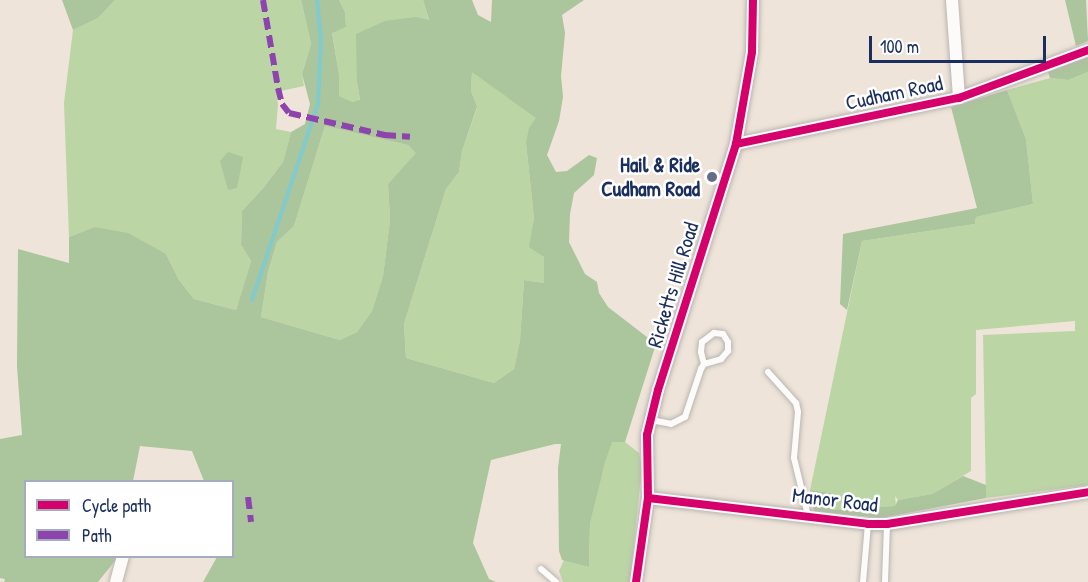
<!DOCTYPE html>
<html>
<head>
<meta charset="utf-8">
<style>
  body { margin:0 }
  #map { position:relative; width:1088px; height:582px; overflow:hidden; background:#eee4d9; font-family:"Patrick Hand",sans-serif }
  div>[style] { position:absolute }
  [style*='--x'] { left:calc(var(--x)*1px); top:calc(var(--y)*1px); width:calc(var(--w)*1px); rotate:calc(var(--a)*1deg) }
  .green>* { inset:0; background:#bbd5a5 }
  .forest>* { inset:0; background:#abc59c }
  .stream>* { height:4px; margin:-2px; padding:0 2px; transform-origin:2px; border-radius:2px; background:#81cace }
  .roads { filter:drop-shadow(0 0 2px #b9b5b2) drop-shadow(0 0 2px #b9b5b2) }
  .service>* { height:6px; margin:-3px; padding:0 3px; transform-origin:3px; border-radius:3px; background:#fcfbf9 }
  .minor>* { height:12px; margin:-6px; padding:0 6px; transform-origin:6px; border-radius:6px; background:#fcfbf9 }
  .quiet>* { height:6px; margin-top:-3px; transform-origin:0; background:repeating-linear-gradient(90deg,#8e44ad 0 12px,transparent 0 18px) }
  .cycleway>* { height:8px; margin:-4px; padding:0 4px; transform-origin:4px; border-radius:4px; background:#d6006c }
  .dots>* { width:16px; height:16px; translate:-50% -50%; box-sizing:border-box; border:3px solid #fff; border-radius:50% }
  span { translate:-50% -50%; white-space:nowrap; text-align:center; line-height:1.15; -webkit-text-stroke:5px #fff; paint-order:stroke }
  .street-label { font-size:21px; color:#1b2f5e }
  .poi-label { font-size:21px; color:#1b2f5e; font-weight:700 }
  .right { translate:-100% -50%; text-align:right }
  .legend { position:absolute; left:24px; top:480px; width:210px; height:78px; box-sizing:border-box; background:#fff; border:2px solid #a4acbf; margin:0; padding:8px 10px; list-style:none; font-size:18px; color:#1b2f5e }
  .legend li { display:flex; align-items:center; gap:12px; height:30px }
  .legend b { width:30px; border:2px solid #a4acbf }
  .scale { position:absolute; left:869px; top:36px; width:177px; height:27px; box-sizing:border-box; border:3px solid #1b2f5e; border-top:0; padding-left:8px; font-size:18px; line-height:21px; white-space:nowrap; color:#1b2f5e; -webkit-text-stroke:4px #fff; paint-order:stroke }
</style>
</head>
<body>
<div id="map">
  <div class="green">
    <i style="clip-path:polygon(115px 0,301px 0,311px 44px,302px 74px,304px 86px,276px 92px,278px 104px,276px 129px,291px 132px,283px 162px,264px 187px,242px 211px,241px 245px,251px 261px,236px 310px,194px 299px,179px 280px,166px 254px,148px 246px,94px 227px,69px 237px,64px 103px,73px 30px,98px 18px)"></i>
    <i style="clip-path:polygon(339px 0,423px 0,429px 21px,357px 82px,360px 101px,353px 102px,339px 96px,339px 74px,332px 32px,346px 27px,345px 12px)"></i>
    <i style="clip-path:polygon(472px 71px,537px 118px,526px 143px,534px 218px,530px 246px,544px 257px,544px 283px,524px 280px,520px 340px,514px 369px,494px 383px,406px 358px,404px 324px,446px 189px,459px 172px,462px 151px,477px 108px,471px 91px)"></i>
    <i style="clip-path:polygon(1088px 72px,1088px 485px,986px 498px,983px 335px,1075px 331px,1075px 321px,976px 330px,976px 394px,971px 398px,971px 471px,932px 494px,898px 500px,895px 496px,896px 506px,831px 510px,831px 493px,810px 490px,862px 241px,975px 224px,976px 217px,1033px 204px,1026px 139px,1007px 90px,1050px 78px,1068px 80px)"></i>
    <i style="clip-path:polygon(325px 126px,408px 145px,417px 153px,388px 184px,390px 220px,383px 276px,372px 311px,357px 332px,340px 340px,261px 317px,268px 272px,277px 242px,294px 226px)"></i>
    <i style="clip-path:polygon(609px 442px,625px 442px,639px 453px,642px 467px,630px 582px,563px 582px,559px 571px,564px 560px,589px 567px,590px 524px)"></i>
  </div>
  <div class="forest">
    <i style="clip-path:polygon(62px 0,115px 0,98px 18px,73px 30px)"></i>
    <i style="clip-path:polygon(evenodd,301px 0,339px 0,345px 12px,346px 27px,332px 33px,339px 74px,339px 96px,353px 102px,360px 100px,357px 82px,356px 34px,385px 21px,416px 17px,429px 20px,423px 0,472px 0,478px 15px,491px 22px,492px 0,584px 0,562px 15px,565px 33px,561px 76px,563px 97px,559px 121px,547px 155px,556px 172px,567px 171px,589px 155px,597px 158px,594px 175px,574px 193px,570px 214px,569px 242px,585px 274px,597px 282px,599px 293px,608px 307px,656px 344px,625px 442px,612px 442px,605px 462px,590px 524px,589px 567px,562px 560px,559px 551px,558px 468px,561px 444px,555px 444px,491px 460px,473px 543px,489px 579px,496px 582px,203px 582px,217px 557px,232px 556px,232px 482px,204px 481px,192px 451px,140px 446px,133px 481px,26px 482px,26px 556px,118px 557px,98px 582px,4px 582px,5px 579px,0 578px,0 439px,22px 435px,17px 366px,18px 249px,69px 263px,69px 237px,94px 227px,128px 233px,166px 254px,179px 280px,194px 299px,236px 310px,251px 261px,241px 245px,242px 211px,264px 187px,283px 162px,291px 132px,305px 124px,310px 104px,302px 74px,311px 44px,301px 0,472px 72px,536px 118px,529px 128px,526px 143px,534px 218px,529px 247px,544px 257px,544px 283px,524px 280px,520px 340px,514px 369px,494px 383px,406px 358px,404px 324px,446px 189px,459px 172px,462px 151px,477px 107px,471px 91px,472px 72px,301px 0,325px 126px,408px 145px,416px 153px,388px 184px,390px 220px,383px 276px,372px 311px,357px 332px,340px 340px,261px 317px,268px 272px,277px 242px,294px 226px,325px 126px)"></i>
    <i style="clip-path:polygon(1065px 0,1086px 0,1088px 41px,1076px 46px)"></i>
    <i style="clip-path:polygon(1088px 57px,1088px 72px,1068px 80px,1050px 78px,1048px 72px)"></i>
    <i style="clip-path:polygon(1007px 90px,1026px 139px,1033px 204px,976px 217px,975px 224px,862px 241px,847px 310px,840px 304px,843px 234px,977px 208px,951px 107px)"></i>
    <i style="clip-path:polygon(228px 152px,243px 157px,237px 188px,228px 190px,220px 161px)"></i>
    <i style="clip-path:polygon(963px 476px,986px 485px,986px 498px,881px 518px,814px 511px,810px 490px,831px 493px,832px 510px,895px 506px,898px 500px,932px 494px)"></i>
  </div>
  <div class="stream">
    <i style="--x:252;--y:300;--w:207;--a:-71.4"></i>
    <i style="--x:318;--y:104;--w:65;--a:-87.4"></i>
    <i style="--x:321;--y:39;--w:39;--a:-96"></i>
  </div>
  <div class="roads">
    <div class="service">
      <i style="--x:768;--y:372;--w:42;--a:47.9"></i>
      <i style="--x:796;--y:403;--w:9;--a:77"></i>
      <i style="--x:798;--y:412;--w:46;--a:95"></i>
      <i style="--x:794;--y:458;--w:60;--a:76.4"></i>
      <i style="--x:651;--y:420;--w:20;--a:11"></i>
      <i style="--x:671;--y:424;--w:16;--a:-27"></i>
      <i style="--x:685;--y:417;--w:51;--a:-71.6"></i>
      <i style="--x:701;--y:369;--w:6;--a:-59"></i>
      <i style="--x:704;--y:364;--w:18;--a:-16"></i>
      <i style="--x:721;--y:359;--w:11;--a:-49"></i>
      <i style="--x:728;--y:351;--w:9;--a:-90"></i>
      <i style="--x:728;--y:342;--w:9;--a:-122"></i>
      <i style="--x:723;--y:334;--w:9;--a:-174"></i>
      <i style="--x:714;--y:333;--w:15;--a:143"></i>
      <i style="--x:702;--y:342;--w:10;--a:96"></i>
      <i style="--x:701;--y:352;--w:12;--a:76"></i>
      <i style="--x:541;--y:569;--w:20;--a:41"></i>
      <i style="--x:863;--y:582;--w:58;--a:-85.1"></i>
      <i style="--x:885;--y:582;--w:58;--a:-88"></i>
    </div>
    <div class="minor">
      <i style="--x:952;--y:0;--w:98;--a:85.9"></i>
      <i style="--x:736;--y:144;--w:228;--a:-11.7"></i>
      <i style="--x:959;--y:98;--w:138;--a:-20.4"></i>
      <i style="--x:648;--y:498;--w:222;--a:6.7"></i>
      <i style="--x:868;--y:524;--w:19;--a:0"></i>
      <i style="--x:887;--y:524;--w:204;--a:-9"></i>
      <i style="--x:116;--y:582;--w:27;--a:-75"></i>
      <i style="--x:636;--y:582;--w:85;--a:-81.9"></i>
      <i style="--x:648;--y:498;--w:63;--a:-90.9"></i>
      <i style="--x:647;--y:435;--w:46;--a:-76.3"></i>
      <i style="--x:658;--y:390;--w:258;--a:-72.4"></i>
      <i style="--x:736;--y:144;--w:93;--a:-80.1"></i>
      <i style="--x:752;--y:52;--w:52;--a:-88.9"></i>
    </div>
  </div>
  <div class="quiet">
    <i style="--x:263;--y:0;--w:89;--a:80.3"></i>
    <i style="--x:278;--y:88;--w:16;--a:76"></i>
    <i style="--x:282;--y:104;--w:11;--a:52"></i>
    <i style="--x:289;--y:113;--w:98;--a:13"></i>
    <i style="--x:384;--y:135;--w:26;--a:4"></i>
    <i style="--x:248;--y:497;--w:25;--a:83"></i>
  </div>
  <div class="cycleway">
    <i style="--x:736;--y:144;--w:228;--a:-11.7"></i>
    <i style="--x:959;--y:98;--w:138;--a:-20.4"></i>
    <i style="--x:648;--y:498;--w:222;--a:6.7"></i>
    <i style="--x:868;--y:524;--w:19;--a:0"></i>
    <i style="--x:887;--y:524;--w:204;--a:-9"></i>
    <i style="--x:636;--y:582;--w:85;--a:-81.9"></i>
    <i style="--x:648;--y:498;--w:63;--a:-90.9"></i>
    <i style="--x:647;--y:435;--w:46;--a:-76.3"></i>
    <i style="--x:658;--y:390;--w:258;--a:-72.4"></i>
    <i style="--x:736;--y:144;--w:93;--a:-80.1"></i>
    <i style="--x:752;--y:52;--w:52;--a:-88.9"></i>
  </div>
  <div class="dots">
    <i style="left:712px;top:177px;background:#656e89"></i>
  </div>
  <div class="street-label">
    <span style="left:894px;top:93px;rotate:-12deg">Cudham Road</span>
    <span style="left:673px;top:285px;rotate:-73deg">Ricketts Hill Road</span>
    <span style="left:835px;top:500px;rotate:7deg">Manor Road</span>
  </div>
  <div class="poi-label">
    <span class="right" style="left:700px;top:177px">Hail &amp; Ride<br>Cudham Road</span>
  </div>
  <ul class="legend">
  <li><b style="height:8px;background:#d6006c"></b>Cycle path</li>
  <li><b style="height:8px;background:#8e44ad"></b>Path</li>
  </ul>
  <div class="scale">100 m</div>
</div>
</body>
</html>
